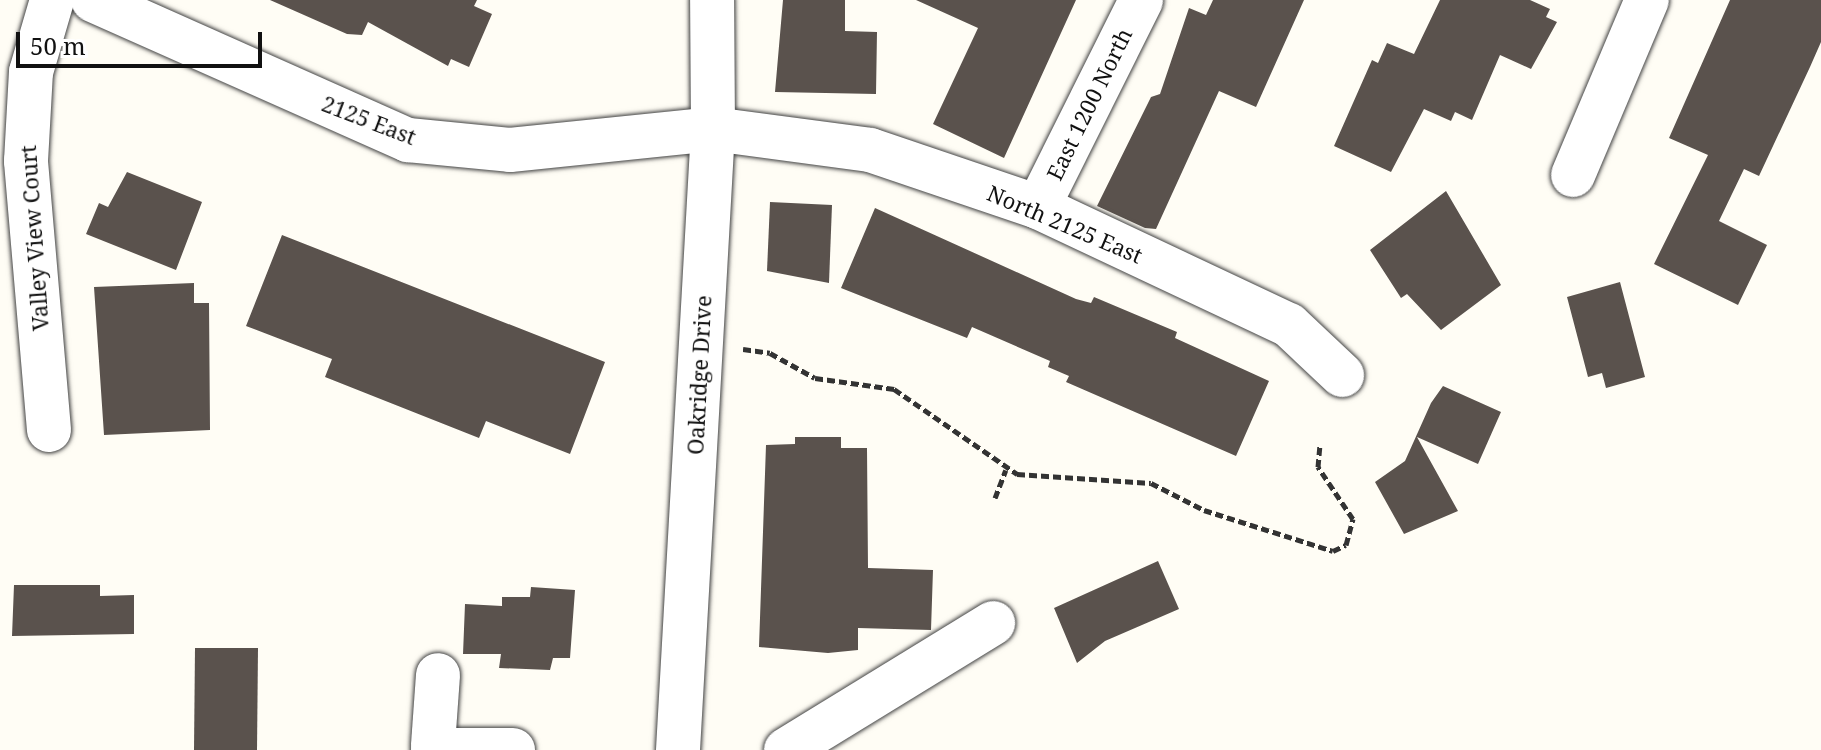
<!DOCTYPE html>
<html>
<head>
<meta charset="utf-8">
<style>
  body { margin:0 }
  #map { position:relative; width:1821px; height:750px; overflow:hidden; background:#fffdf5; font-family:"Noto Serif",serif }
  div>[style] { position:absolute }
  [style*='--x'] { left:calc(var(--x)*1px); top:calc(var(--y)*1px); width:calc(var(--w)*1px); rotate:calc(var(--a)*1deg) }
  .building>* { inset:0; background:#5a524d }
  .path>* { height:5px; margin-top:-2.5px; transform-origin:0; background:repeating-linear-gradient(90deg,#333 0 8px,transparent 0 12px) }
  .roads { filter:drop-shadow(0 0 2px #444) drop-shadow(0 0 2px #444) }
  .minor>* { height:44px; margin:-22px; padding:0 22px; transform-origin:22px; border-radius:22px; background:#fff }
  span { translate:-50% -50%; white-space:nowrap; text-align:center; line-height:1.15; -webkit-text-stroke:8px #fff; paint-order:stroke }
  .street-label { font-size:22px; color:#111 }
  .scale { position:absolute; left:16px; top:32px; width:246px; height:36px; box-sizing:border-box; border:4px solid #111; border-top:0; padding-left:10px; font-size:24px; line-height:28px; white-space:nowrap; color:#111; -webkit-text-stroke:6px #fff; paint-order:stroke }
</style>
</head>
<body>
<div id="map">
  <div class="building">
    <i style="clip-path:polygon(270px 0,477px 0,474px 6px,492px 14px,469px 67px,451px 59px,448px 66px,368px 22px,362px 35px,347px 34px)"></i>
    <i style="clip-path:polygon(783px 0,845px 0,845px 31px,877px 32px,876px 94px,775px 92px)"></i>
    <i style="clip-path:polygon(916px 0,1076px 0,1004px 158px,933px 124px,978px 28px)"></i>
    <i style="clip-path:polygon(1213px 0,1304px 0,1256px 107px,1219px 91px,1156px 229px,1145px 228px,1097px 206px,1151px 97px,1160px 94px,1189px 8px,1206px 15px)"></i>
    <i style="clip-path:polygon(1440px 0,1530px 0,1550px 9px,1546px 17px,1557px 22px,1531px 69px,1500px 55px,1472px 120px,1455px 112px,1451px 121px,1424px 109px,1391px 172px,1334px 146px,1372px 60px,1378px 63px,1387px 43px,1414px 54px)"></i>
    <i style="clip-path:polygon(1730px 0,1821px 0,1821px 42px,1810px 67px,1759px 176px,1744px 169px,1719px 221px,1767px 245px,1738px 305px,1654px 264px,1708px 155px,1669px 138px)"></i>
    <i style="clip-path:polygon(127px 172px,202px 202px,176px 270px,86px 234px,99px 203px,108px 207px)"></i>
    <i style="clip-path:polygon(1446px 191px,1501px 285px,1441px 330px,1407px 294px,1401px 298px,1370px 250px)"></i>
    <i style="clip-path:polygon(770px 202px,832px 205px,829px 283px,767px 271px)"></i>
    <i style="clip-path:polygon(875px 208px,1076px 299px,1091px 303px,1094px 297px,1177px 332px,1175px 338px,1269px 381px,1236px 456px,1066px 382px,1069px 376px,1048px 367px,1050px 361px,972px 327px,967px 338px,841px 288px)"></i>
    <i style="clip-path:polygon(282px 235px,605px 362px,570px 454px,486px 421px,479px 438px,383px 400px,325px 377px,332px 359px,246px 326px)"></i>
    <i style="clip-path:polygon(1620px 282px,1645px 377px,1606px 388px,1602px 373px,1588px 377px,1567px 297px)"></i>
    <i style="clip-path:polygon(194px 283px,194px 303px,209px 303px,210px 430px,104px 435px,94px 287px)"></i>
    <i style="clip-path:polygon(1443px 386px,1501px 412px,1478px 464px,1417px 437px,1458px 511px,1404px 534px,1375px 482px,1405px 461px,1431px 403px)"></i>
    <i style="clip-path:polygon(795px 437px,841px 437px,841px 448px,867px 448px,868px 568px,933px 570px,931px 630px,858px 628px,858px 650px,828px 653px,759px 647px,766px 445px,795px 444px)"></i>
    <i style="clip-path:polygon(1158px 561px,1179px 609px,1105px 641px,1077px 663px,1054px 608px)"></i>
    <i style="clip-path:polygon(14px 585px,100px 585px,100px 596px,134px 595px,134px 634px,12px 636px)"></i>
    <i style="clip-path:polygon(531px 587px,575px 590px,570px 658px,553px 658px,550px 670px,499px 668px,501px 654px,463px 654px,465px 604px,502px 606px,502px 597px,530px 597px)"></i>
    <i style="clip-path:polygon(195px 648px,258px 648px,257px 750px,194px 750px)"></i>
  </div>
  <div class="path">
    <i style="--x:743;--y:349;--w:27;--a:8"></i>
    <i style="--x:770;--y:353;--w:51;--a:29.1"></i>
    <i style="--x:815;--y:378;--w:80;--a:7.9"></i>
    <i style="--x:894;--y:389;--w:150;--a:34.6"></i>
    <i style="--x:1017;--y:474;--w:134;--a:3.8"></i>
    <i style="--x:1151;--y:483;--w:59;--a:27"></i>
    <i style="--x:1204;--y:510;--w:135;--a:17.6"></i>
    <i style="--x:1333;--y:551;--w:14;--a:-25"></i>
    <i style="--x:1346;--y:545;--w:27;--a:-75"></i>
    <i style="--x:1353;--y:519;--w:63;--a:-123.9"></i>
    <i style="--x:1318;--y:467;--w:21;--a:-85"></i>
    <i style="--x:995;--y:498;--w:30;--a:-69"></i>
  </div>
  <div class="roads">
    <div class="minor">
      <i style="--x:93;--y:0;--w:345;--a:24"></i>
      <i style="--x:408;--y:140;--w:102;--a:5.6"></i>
      <i style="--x:510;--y:150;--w:204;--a:-5.9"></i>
      <i style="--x:713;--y:129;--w:158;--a:7.6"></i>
      <i style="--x:870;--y:150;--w:177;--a:18.7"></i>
      <i style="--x:1038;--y:207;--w:277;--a:25.2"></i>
      <i style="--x:1289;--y:325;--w:73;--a:43.3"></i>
      <i style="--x:1573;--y:175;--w:190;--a:-67.1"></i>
      <i style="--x:1038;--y:207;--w:231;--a:-63.5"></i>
      <i style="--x:49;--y:430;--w:270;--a:-94.9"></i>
      <i style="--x:26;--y:161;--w:89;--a:-86.8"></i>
      <i style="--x:31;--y:72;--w:75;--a:-73.7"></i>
      <i style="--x:433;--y:745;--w:70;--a:-85.9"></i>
      <i style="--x:433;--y:750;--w:80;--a:0"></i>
      <i style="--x:678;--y:750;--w:622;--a:-86.77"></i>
      <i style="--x:713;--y:129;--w:129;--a:-90.4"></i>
      <i style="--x:786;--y:750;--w:243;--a:-31.5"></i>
    </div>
  </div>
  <div class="street-label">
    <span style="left:1089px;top:104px;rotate:-64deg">East 1200 North</span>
    <span style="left:369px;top:120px;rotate:21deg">2125 East</span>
    <span style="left:1065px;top:224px;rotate:23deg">North 2125 East</span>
    <span style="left:34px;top:238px;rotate:-94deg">Valley View Court</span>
    <span style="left:699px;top:375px;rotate:-87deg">Oakridge Drive</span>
  </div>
  <div class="scale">50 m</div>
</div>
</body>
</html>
